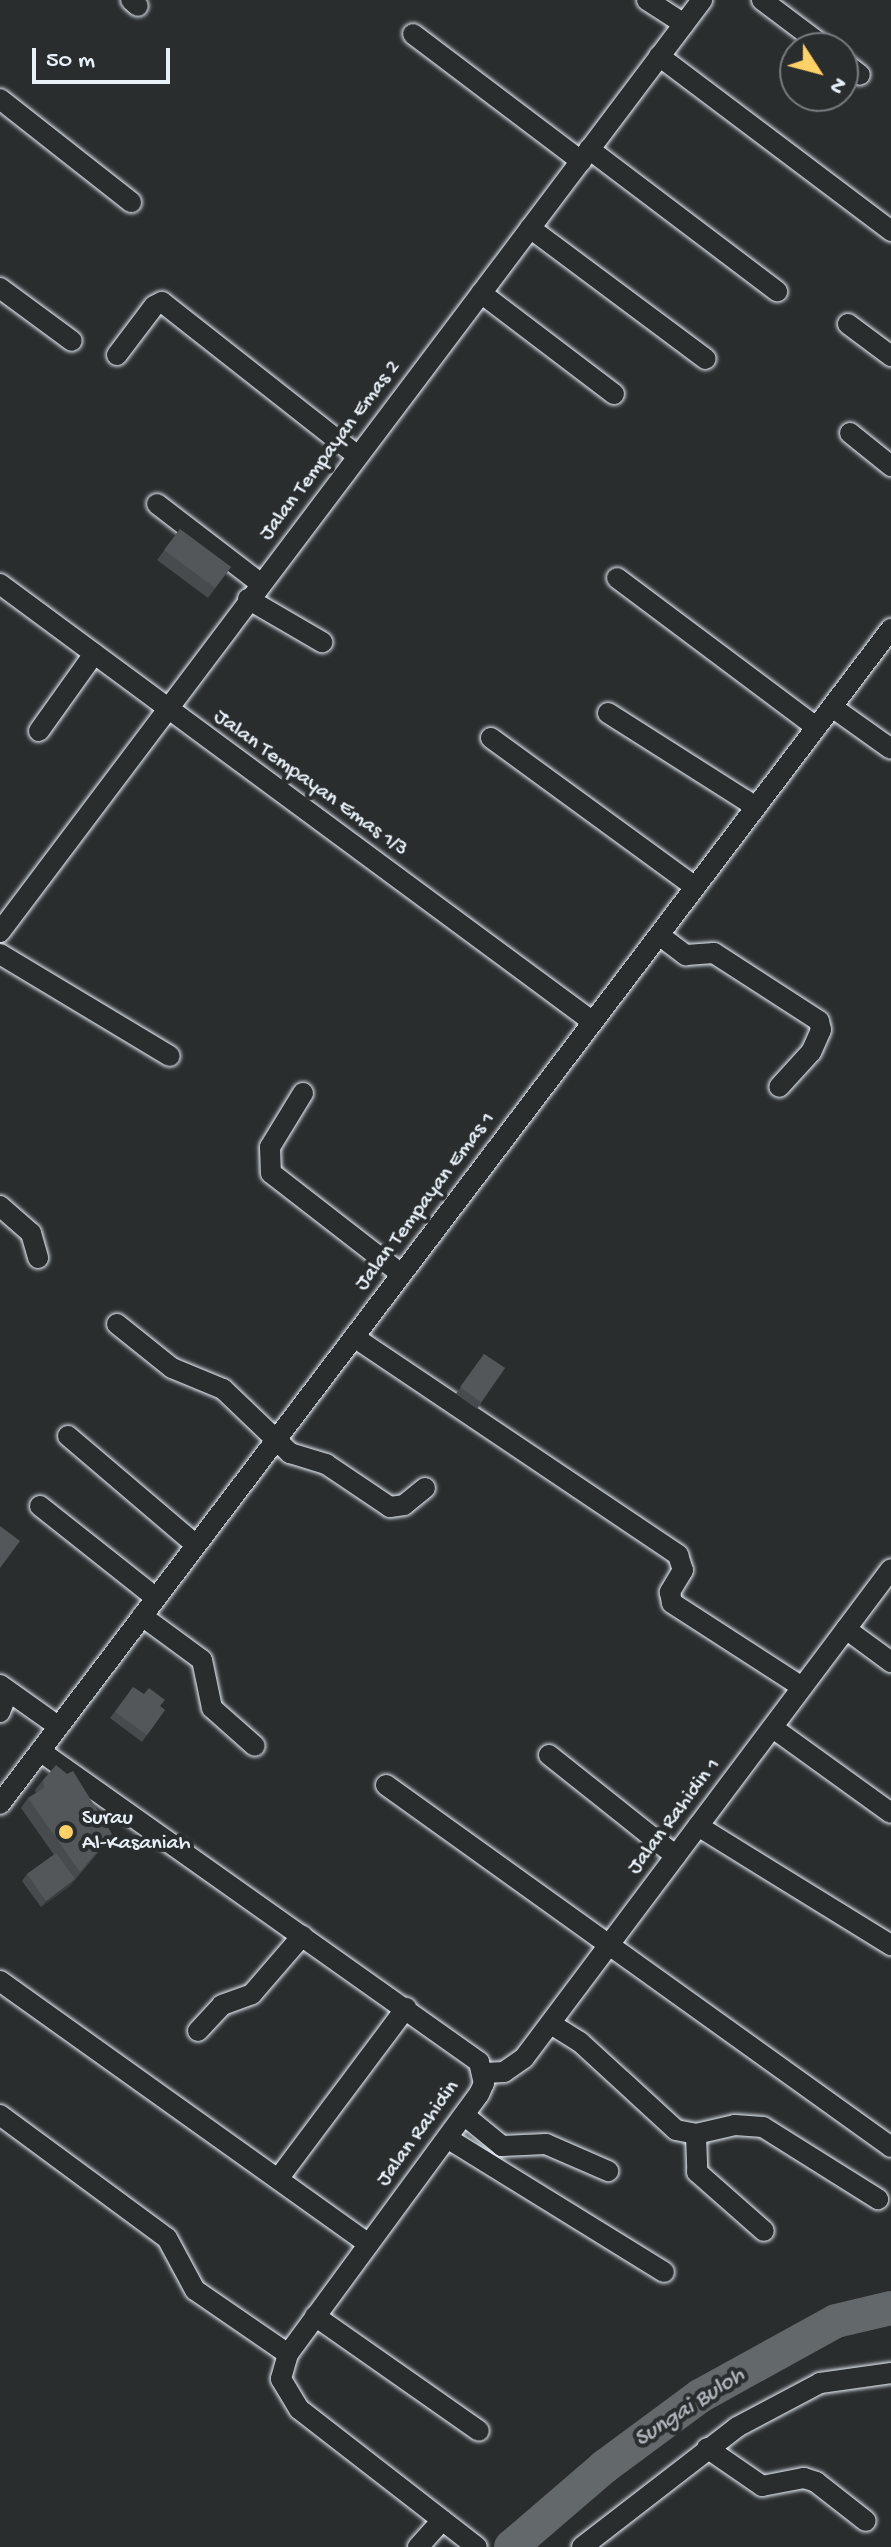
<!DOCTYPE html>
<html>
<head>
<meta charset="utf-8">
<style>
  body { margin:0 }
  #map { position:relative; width:891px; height:2547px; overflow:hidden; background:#2a2d2e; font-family:"Gochi Hand",sans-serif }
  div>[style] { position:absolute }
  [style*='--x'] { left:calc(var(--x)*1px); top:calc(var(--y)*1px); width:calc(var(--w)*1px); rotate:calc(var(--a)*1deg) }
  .river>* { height:34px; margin:-17px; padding:0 17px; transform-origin:17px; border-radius:17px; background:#63686b }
  .roads { filter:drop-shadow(0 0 2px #e8f1f8) drop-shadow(0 0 2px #e8f1f8) }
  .minor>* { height:20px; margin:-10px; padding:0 10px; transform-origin:10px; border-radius:10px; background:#2a2d2e }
  .wall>* { inset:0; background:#474b4d }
  .shaded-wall>* { inset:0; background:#3a3d3e }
  .building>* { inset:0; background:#535759 }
  .dots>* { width:22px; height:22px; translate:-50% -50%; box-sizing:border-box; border:4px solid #2a2d2e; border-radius:50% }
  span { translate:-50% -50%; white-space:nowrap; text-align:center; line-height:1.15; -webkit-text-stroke:8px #2a2d2e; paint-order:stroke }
  .street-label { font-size:22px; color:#e8f1f8 }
  .poi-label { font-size:22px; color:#e8f1f8 }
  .left { translate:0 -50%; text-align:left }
  .water-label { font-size:24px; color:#acb3b9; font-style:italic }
  .north { position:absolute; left:779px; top:32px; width:80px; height:80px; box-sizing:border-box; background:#2a2d2e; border:2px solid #767b7f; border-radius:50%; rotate:126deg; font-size:22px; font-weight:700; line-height:32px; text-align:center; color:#e8f1f8 }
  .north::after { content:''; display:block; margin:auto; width:28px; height:36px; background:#ffd166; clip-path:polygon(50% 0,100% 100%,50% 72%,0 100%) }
  .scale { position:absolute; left:32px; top:48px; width:138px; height:36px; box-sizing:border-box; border:4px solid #e8f1f8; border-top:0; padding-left:10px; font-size:24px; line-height:28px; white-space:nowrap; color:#e8f1f8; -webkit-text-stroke:6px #2a2d2e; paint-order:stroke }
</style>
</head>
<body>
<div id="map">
  <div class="river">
    <i style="--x:511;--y:2547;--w:123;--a:-40.7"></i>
    <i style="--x:604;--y:2467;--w:119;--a:-36.5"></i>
    <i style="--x:700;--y:2396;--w:155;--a:-28.9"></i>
    <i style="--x:836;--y:2321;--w:57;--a:-13.3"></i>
  </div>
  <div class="roads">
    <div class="minor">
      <i style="--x:131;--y:0;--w:9;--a:41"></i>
      <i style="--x:647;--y:0;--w:44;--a:33"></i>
      <i style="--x:762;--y:0;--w:80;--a:36.9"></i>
      <i style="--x:413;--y:34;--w:211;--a:37.1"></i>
      <i style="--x:659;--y:56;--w:291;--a:37"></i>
      <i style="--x:843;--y:62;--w:21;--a:37"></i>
      <i style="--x:0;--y:99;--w:167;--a:38.2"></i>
      <i style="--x:589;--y:149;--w:236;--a:37.1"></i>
      <i style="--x:530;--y:228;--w:219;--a:36.7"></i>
      <i style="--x:0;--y:288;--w:89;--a:36.4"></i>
      <i style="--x:481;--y:293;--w:167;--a:37.2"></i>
      <i style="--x:848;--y:324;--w:54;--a:36.7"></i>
      <i style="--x:117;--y:355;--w:61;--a:-52.9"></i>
      <i style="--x:154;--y:306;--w:9;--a:-27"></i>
      <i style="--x:162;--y:302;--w:249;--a:38.2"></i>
      <i style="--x:850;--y:433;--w:53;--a:38.8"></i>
      <i style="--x:157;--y:504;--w:130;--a:37.5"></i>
      <i style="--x:617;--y:578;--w:249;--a:36.8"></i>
      <i style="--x:0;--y:584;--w:737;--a:36.45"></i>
      <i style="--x:248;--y:599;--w:86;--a:30.2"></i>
      <i style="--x:832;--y:707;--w:72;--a:35.4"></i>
      <i style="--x:608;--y:713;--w:175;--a:32.4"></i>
      <i style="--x:39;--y:731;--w:95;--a:-54.5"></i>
      <i style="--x:491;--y:738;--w:253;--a:36.1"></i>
      <i style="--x:0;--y:932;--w:1167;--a:-53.01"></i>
      <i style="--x:659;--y:935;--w:34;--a:37"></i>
      <i style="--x:686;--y:955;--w:28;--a:-4"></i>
      <i style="--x:714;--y:953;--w:125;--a:32.9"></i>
      <i style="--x:819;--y:1021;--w:9;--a:77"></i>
      <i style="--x:821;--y:1030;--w:24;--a:114"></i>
      <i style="--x:811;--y:1052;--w:47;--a:132.4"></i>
      <i style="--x:0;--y:954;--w:198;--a:31"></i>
      <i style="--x:303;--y:1093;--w:63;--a:121.4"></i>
      <i style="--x:270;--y:1147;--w:26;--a:88"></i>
      <i style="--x:271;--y:1173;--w:165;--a:37.8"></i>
      <i style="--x:0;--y:1206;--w:41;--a:41.1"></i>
      <i style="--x:31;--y:1233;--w:26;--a:74"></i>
      <i style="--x:117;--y:1324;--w:70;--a:38.7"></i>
      <i style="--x:172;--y:1368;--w:55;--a:22.4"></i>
      <i style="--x:223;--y:1389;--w:93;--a:43.7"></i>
      <i style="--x:290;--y:1453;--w:38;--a:17"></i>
      <i style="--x:326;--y:1464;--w:77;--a:33.9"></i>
      <i style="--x:390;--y:1507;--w:14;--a:-8"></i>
      <i style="--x:404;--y:1505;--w:27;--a:-39"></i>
      <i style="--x:354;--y:1337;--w:391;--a:33.9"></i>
      <i style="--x:678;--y:1555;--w:16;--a:72"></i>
      <i style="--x:683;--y:1570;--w:26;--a:121"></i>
      <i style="--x:670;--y:1592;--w:11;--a:80"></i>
      <i style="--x:672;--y:1603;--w:155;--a:32.9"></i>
      <i style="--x:68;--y:1436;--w:168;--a:40.4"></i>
      <i style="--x:40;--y:1506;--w:148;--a:38.4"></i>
      <i style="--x:142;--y:1616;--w:74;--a:36.3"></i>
      <i style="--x:202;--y:1660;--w:49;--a:78.2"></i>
      <i style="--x:212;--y:1708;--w:57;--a:41.5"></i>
      <i style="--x:846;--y:1629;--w:56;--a:36.3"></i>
      <i style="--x:0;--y:1685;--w:72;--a:35.4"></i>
      <i style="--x:0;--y:1712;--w:22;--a:-69"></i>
      <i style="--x:773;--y:1728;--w:145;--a:35.8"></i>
      <i style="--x:40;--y:1751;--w:538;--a:35.31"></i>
      <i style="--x:479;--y:2062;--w:22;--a:77"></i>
      <i style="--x:484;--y:2083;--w:12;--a:114"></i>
      <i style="--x:479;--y:2094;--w:323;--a:126.3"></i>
      <i style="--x:288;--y:2354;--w:26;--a:106"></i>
      <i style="--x:281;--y:2379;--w:35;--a:59"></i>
      <i style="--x:299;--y:2409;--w:225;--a:37.8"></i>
      <i style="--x:549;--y:1755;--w:162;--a:38.5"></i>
      <i style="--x:386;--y:1785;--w:621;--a:35.63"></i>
      <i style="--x:0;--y:1804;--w:1475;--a:-52.83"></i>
      <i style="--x:698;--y:1826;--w:227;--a:31.7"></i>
      <i style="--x:0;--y:1981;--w:453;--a:35.5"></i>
      <i style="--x:551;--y:2024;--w:34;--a:32"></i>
      <i style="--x:580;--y:2042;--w:130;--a:42.5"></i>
      <i style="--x:676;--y:2130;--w:20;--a:11"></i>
      <i style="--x:696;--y:2134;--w:40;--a:-13"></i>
      <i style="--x:735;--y:2125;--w:28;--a:4"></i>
      <i style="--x:763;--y:2127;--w:136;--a:32.1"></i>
      <i style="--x:198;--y:2031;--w:35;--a:-47"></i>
      <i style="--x:222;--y:2005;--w:32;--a:-20"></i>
      <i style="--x:252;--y:1994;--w:77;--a:-49.2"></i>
      <i style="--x:484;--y:2073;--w:20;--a:-3"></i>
      <i style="--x:504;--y:2072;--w:24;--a:-35"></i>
      <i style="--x:524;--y:2058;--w:611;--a:-53.11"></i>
      <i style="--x:0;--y:2115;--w:207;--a:36.4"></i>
      <i style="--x:167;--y:2238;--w:59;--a:61.7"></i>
      <i style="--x:195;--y:2290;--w:113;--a:34.5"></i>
      <i style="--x:464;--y:2115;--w:49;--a:39.2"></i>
      <i style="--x:502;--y:2146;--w:44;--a:-2.6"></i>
      <i style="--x:546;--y:2144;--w:68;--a:23.5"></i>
      <i style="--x:696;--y:2134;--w:38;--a:88"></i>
      <i style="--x:697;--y:2172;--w:89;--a:41.4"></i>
      <i style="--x:447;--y:2138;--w:255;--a:31.7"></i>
      <i style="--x:278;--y:2179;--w:214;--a:-53.2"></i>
      <i style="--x:315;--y:2316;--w:200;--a:35"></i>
      <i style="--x:707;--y:2448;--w:67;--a:34.6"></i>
      <i style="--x:762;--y:2486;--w:43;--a:-10.8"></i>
      <i style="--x:804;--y:2478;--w:13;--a:18"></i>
      <i style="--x:816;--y:2482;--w:63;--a:38"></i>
      <i style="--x:418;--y:2547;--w:36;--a:-48"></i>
      <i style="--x:582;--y:2547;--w:196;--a:-37.7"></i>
      <i style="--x:737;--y:2427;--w:94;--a:-27.9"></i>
      <i style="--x:820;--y:2383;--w:72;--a:-8"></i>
    </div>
  </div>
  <div class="wall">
    <i style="clip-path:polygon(180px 529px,231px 567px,208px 598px,157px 560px)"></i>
    <i style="clip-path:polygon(484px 1354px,505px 1368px,477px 1409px,456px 1394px)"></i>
    <i style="clip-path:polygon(133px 1687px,165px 1710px,142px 1742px,110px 1718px)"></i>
    <i style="clip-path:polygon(43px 1780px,105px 1844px,70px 1886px,41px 1907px,22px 1881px,27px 1874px,54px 1855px,21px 1808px,28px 1798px,36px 1793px,35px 1790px)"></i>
  </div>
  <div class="shaded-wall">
    <i style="clip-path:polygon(112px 1834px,70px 1886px,41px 1907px,46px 1901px,74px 1880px)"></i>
  </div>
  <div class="building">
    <i style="clip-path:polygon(180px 529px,231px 567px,215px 588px,164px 550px)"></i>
    <i style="clip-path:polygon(484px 1354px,505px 1368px,481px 1402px,460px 1387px)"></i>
    <i style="clip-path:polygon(0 1526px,20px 1541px,0 1568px)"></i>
    <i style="clip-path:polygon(133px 1687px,144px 1694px,149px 1688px,165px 1700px,160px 1706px,165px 1710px,147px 1735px,115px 1712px)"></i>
    <i style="clip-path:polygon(56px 1765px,67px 1774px,73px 1771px,112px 1834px,80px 1872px,28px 1798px,44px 1788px,43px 1780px)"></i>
    <i style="clip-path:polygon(56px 1853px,75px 1879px,46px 1901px,27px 1874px)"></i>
  </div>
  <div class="dots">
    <i style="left:66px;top:1832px;background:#ffd166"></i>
  </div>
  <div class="street-label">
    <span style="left:331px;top:451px;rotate:-53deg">Jalan Tempayan Emas 2</span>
    <span style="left:310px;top:784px;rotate:36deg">Jalan Tempayan Emas 1/3</span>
    <span style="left:426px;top:1202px;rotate:-53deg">Jalan Tempayan Emas 1</span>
    <span style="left:675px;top:1817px;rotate:-53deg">Jalan Rahidin 1</span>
    <span style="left:419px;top:2134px;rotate:-54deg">Jalan Rahidin</span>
  </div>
  <div class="poi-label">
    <span class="left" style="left:82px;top:1832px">Surau<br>Al-Kasaniah</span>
  </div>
  <div class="water-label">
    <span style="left:690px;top:2408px;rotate:-33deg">Sungai Buloh</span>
  </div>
  <div class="north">N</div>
  <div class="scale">50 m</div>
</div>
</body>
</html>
